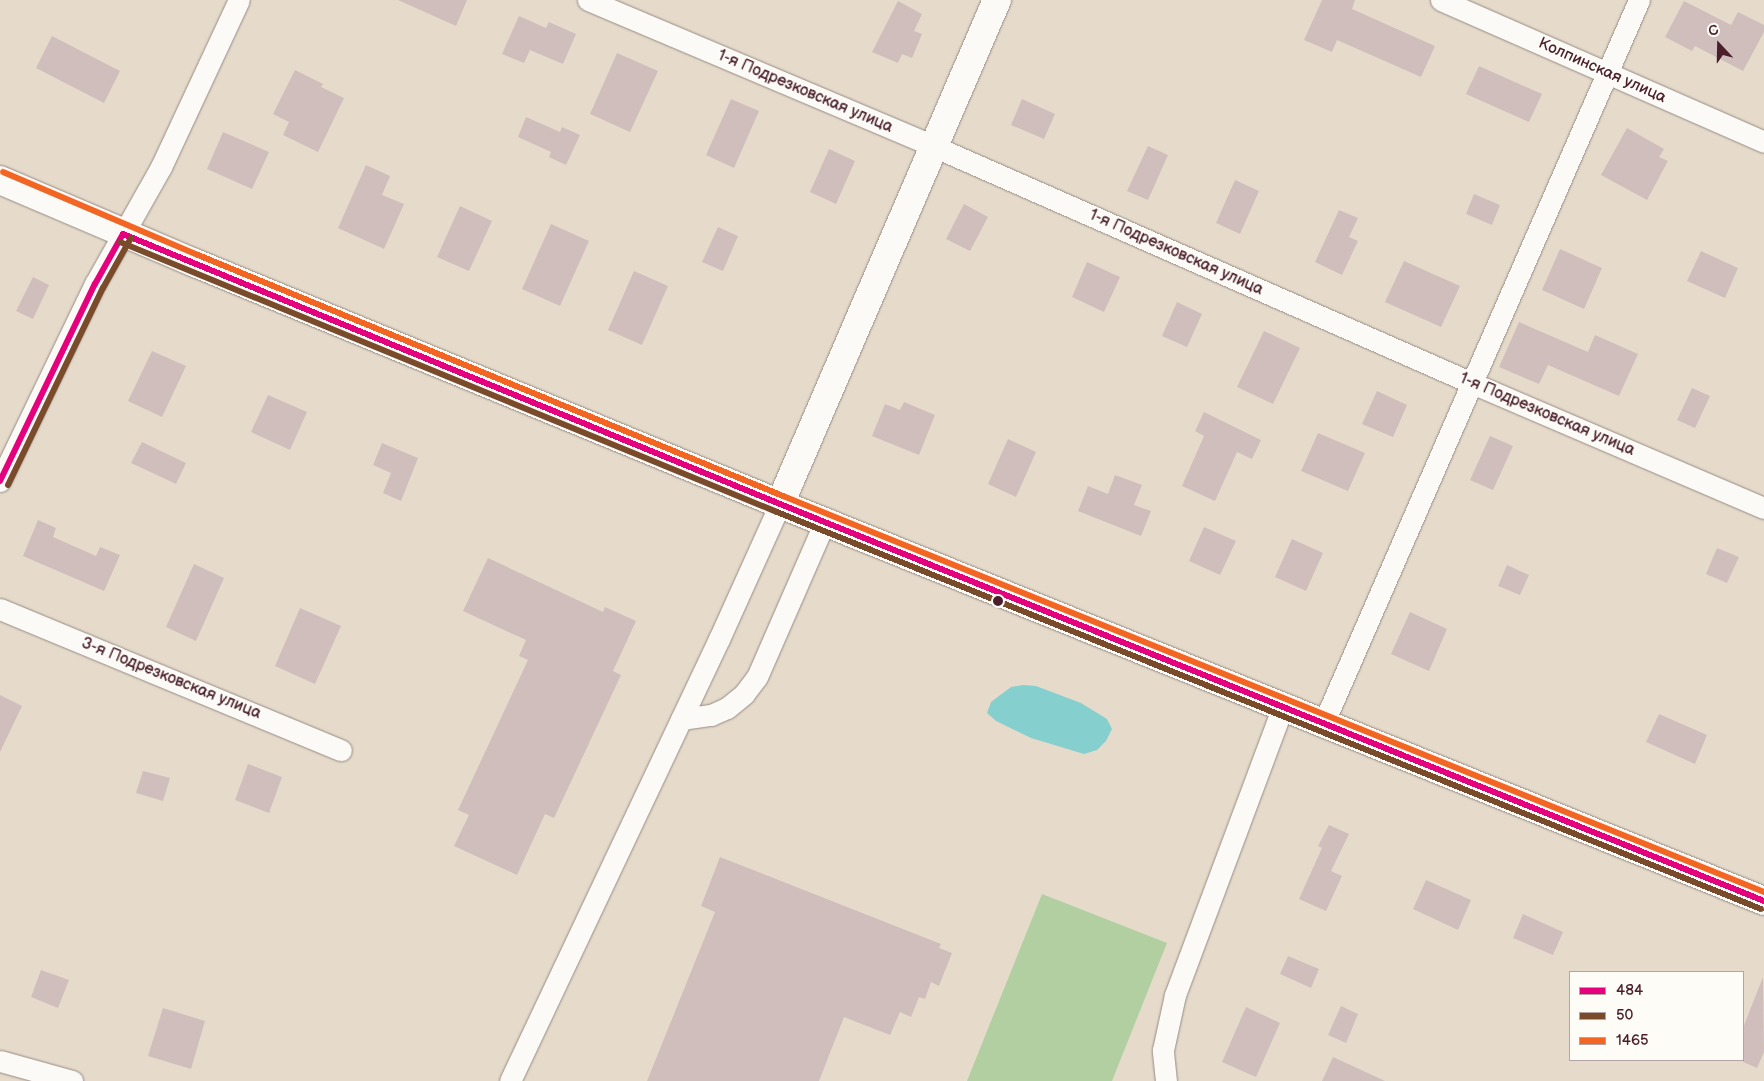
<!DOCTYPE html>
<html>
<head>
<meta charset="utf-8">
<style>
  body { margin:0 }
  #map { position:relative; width:1764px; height:1081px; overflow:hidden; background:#e6dbcb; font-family:"Balsamiq Sans",sans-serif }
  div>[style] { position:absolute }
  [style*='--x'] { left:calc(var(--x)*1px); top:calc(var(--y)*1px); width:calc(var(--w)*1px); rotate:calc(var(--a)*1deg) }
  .green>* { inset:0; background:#b1cfa1 }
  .water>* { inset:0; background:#86cfcf }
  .building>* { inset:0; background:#cfbebc }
  .roads { filter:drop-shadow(0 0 1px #978b84) drop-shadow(0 0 1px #978b84) }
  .minor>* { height:21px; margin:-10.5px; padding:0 10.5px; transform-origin:10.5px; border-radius:10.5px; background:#fbfaf7 }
  .tertiary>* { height:28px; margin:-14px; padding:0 14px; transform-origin:14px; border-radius:14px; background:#fbfaf7 }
  .bus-1>* { height:6px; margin:-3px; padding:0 3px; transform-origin:3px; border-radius:3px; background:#e5007d }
  .bus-2>* { height:6px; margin:-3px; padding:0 3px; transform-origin:3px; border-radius:3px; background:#7a4b2a }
  .bus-3>* { height:6px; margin:-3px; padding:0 3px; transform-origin:3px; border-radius:3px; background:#f26522 }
  .dots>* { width:14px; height:14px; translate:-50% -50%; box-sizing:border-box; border:2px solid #fdfcf7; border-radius:50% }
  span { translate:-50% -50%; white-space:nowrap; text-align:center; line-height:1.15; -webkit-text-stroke:4px #fdfcf7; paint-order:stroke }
  .street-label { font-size:16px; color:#4a1f2b }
  .legend { position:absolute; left:1569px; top:971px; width:175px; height:90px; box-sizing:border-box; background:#fdfcf7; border:1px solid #b5a4a5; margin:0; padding:6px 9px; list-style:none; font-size:15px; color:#4a1f2b }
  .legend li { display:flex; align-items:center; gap:10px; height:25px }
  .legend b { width:25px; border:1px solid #b5a4a5 }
  .north { position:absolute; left:1694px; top:20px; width:50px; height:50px; -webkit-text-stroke:4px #fdfcf7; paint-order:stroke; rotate:339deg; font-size:14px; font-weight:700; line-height:20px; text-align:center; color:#4a1f2b }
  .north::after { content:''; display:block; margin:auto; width:18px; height:22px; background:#4a1f2b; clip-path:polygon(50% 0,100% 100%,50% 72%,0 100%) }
</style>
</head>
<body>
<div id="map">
  <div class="green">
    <i style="clip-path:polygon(1042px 894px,1167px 943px,1112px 1081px,967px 1081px)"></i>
  </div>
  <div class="water">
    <i style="clip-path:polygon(1023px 685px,1036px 686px,1081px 703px,1107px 719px,1112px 729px,1106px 741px,1097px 750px,1084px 754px,1031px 738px,996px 721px,987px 713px,991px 702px,1011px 687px)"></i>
  </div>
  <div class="building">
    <i style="clip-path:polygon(398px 0,467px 0,456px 26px)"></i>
    <i style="clip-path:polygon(1322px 0,1355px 0,1352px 9px,1435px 46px,1421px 77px,1337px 40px,1332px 52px,1304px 40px)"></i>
    <i style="clip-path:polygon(898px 1px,922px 14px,914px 31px,922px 34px,912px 58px,902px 54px,898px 63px,872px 52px)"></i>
    <i style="clip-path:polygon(1684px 1px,1731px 25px,1738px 12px,1764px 25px,1764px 32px,1743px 71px,1695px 46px,1692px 51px,1665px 37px)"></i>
    <i style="clip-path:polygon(519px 16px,546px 28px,549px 22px,576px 34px,563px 64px,530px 50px,524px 63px,502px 54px)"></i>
    <i style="clip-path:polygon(52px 36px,120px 71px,104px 103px,36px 68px)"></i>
    <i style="clip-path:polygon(617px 53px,658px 71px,630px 132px,590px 114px)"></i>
    <i style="clip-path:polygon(1479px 66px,1542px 94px,1529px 122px,1466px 94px)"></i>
    <i style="clip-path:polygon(295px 70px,323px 84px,321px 87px,344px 98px,318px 152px,283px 135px,289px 122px,273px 114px)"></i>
    <i style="clip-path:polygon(731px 99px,759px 111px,734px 168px,706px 155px)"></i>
    <i style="clip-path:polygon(1022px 99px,1055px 114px,1044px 139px,1011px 125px)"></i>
    <i style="clip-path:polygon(526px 117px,560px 132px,562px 127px,580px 135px,566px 165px,549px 157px,551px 152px,518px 137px)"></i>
    <i style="clip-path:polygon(1627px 128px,1664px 149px,1659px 157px,1668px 161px,1647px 200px,1601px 175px)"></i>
    <i style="clip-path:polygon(223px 132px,269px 152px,252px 189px,207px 169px)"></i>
    <i style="clip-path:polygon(1148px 146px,1168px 155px,1148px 200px,1127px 191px)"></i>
    <i style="clip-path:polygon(829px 149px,855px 161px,836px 204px,810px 192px)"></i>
    <i style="clip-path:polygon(366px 165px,390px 176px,382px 195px,404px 204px,384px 249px,338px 228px)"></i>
    <i style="clip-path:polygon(1235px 180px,1259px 191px,1240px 234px,1216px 223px)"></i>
    <i style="clip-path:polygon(1474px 194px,1500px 205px,1492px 225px,1466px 214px)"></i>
    <i style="clip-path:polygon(964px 204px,988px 217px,970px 251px,946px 239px)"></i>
    <i style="clip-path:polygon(460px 206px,492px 221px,469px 271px,437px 257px)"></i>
    <i style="clip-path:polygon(1339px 210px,1358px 218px,1349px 237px,1358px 241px,1342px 275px,1315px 262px)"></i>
    <i style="clip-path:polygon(551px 224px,589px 241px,560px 306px,522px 289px)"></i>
    <i style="clip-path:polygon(718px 227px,738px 236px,723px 271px,702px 262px)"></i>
    <i style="clip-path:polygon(1560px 249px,1602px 268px,1584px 309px,1542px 290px)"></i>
    <i style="clip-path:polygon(1701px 251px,1738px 268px,1725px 298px,1687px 281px)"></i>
    <i style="clip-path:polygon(1404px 261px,1460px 286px,1441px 327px,1385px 302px)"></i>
    <i style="clip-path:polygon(1087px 262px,1120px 277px,1104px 312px,1072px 297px)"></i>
    <i style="clip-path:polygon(634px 271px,668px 286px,642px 345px,608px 330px)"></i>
    <i style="clip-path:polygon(33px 277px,49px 285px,33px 319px,16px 311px)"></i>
    <i style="clip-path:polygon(1177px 302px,1202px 314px,1187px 347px,1162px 336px)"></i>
    <i style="clip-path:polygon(1519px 322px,1588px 352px,1595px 335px,1638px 354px,1619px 396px,1548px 365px,1539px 384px,1499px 367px)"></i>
    <i style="clip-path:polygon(1264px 331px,1300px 348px,1273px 404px,1237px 387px)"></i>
    <i style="clip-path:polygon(152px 351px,186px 366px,162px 417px,128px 401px)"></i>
    <i style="clip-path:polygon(1692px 388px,1710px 396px,1695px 428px,1677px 420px)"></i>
    <i style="clip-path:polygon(1377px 391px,1407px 405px,1393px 437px,1362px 424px)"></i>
    <i style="clip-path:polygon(268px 395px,307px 412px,290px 450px,251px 432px)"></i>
    <i style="clip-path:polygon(904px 402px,935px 415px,919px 455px,872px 436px,885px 404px,900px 410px)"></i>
    <i style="clip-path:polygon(1204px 412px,1261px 440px,1252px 459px,1237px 452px,1215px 501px,1182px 486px,1204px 436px,1195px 431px)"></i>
    <i style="clip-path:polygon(1318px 433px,1365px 453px,1348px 491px,1301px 471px)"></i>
    <i style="clip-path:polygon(1490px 436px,1513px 446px,1493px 490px,1470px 480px)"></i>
    <i style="clip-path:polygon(1008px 439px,1036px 452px,1016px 497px,988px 484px)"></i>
    <i style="clip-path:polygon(142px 442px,186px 463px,176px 484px,131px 463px)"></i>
    <i style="clip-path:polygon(382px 443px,418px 458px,401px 501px,383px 493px,391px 473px,373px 465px)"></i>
    <i style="clip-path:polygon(1115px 475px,1142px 485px,1134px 505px,1151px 511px,1141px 536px,1078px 511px,1088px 486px,1108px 494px)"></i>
    <i style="clip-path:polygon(38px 520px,56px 528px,53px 537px,96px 556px,100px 547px,120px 555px,104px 591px,23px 556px)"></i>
    <i style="clip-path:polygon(1204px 527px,1236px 541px,1220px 575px,1189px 561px)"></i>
    <i style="clip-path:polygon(1292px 539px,1323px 553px,1306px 591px,1275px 577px)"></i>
    <i style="clip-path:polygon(1717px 548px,1739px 557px,1727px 583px,1706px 574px)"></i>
    <i style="clip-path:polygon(488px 558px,603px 612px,605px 607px,636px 621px,613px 671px,621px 675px,554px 818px,545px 814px,517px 875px,454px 846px,469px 815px,458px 810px,528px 660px,519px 656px,526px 640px,463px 611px)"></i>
    <i style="clip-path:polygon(194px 564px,224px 578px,196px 641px,166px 627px)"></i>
    <i style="clip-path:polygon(1507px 565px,1529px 575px,1520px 595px,1498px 586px)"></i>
    <i style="clip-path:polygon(300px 608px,341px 626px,315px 684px,275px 666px)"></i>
    <i style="clip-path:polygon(1410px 612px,1447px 629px,1429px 671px,1391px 654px)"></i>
    <i style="clip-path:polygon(0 695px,22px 706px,0 752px)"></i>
    <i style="clip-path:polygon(1659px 714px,1707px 735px,1695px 764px,1646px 742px)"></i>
    <i style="clip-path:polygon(248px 764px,282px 777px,269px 813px,235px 800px)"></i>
    <i style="clip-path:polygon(143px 771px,170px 778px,163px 801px,136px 793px)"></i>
    <i style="clip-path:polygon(1329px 825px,1349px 834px,1331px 871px,1342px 876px,1326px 911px,1299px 899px,1322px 848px,1318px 846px)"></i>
    <i style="clip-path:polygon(720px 857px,941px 944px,939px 948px,952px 953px,939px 986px,931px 982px,925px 999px,919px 997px,911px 1017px,900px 1012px,890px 1035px,844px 1017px,819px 1081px,647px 1081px,715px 912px,701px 906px)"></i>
    <i style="clip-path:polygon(1426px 880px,1471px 900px,1458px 930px,1413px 909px)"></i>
    <i style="clip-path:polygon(1523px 914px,1563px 932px,1553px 955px,1513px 938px)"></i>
    <i style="clip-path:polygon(1288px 956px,1319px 969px,1311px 988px,1280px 974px)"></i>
    <i style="clip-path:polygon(41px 970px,69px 980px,58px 1008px,31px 997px)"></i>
    <i style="clip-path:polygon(1763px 977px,1764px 1052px,1757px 1068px,1743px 1062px,1743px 1028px)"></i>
    <i style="clip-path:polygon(1341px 1006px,1358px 1014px,1346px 1043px,1328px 1035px)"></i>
    <i style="clip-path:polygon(1246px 1007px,1280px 1023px,1256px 1077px,1222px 1062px)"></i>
    <i style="clip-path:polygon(163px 1008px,205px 1021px,191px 1069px,148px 1056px)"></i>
    <i style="clip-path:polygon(1333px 1057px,1385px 1081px,1322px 1081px)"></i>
  </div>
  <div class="roads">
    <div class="minor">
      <i style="--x:588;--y:0;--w:375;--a:22.9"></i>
      <i style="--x:933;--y:146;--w:589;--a:23.74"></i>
      <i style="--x:1472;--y:383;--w:318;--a:23.2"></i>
      <i style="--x:1441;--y:0;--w:353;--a:23.7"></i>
      <i style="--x:0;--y:481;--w:219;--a:-64.3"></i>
      <i style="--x:95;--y:284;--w:134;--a:-60.6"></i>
      <i style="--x:161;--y:167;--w:184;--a:-65"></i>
      <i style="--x:0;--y:609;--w:369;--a:22.5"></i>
      <i style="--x:681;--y:719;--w:30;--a:-8"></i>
      <i style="--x:711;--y:715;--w:17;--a:-24"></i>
      <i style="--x:727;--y:708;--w:22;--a:-39"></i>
      <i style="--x:744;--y:694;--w:21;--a:-53"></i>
      <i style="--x:757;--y:677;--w:170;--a:-66.4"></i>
      <i style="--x:1324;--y:722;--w:788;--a:-66.43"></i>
      <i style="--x:0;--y:1061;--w:75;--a:15.5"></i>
      <i style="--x:510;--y:1081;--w:489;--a:-64.7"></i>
      <i style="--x:719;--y:639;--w:148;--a:-65.7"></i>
      <i style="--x:1166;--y:1081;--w:31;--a:-96"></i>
      <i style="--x:1163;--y:1050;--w:56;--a:-77.7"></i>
      <i style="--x:1175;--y:995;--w:309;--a:-69.5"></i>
    </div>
    <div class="tertiary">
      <i style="--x:0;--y:180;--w:212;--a:23.1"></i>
      <i style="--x:195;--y:263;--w:633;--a:22.39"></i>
      <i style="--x:780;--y:504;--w:1061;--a:21.97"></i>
      <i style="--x:780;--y:504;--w:549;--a:-66.71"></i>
    </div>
  </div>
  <div class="bus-1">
    <i style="--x:123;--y:234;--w:710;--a:22.34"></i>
    <i style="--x:780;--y:504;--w:1061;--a:21.97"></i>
    <i style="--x:0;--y:481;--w:219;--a:-64.3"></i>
    <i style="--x:95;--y:284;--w:57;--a:-60.8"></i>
  </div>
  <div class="bus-2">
    <i style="--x:120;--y:242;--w:710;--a:22.34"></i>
    <i style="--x:777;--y:512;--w:1061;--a:21.97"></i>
    <i style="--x:8;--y:485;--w:219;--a:-64.3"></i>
    <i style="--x:103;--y:288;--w:57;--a:-60.8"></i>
  </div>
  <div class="bus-3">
    <i style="--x:3;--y:172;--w:212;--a:23.1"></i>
    <i style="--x:198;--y:255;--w:633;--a:22.39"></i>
    <i style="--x:783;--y:496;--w:1058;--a:21.98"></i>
  </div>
  <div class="dots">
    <i style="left:998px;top:601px;background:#4a1f2b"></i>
  </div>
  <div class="street-label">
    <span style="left:1602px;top:71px;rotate:24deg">Колпинская улица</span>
    <span style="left:805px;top:92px;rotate:23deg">1-я Подрезковская улица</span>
    <span style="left:1176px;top:253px;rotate:24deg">1-я Подрезковская улица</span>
    <span style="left:1547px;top:415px;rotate:23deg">1-я Подрезковская улица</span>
    <span style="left:171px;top:679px;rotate:22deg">3-я Подрезковская улица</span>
  </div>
  <ul class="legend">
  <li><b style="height:6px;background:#e5007d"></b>484</li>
  <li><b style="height:6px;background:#7a4b2a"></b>50</li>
  <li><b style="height:6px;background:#f26522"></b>1465</li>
  </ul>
  <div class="north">С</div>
</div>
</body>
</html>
